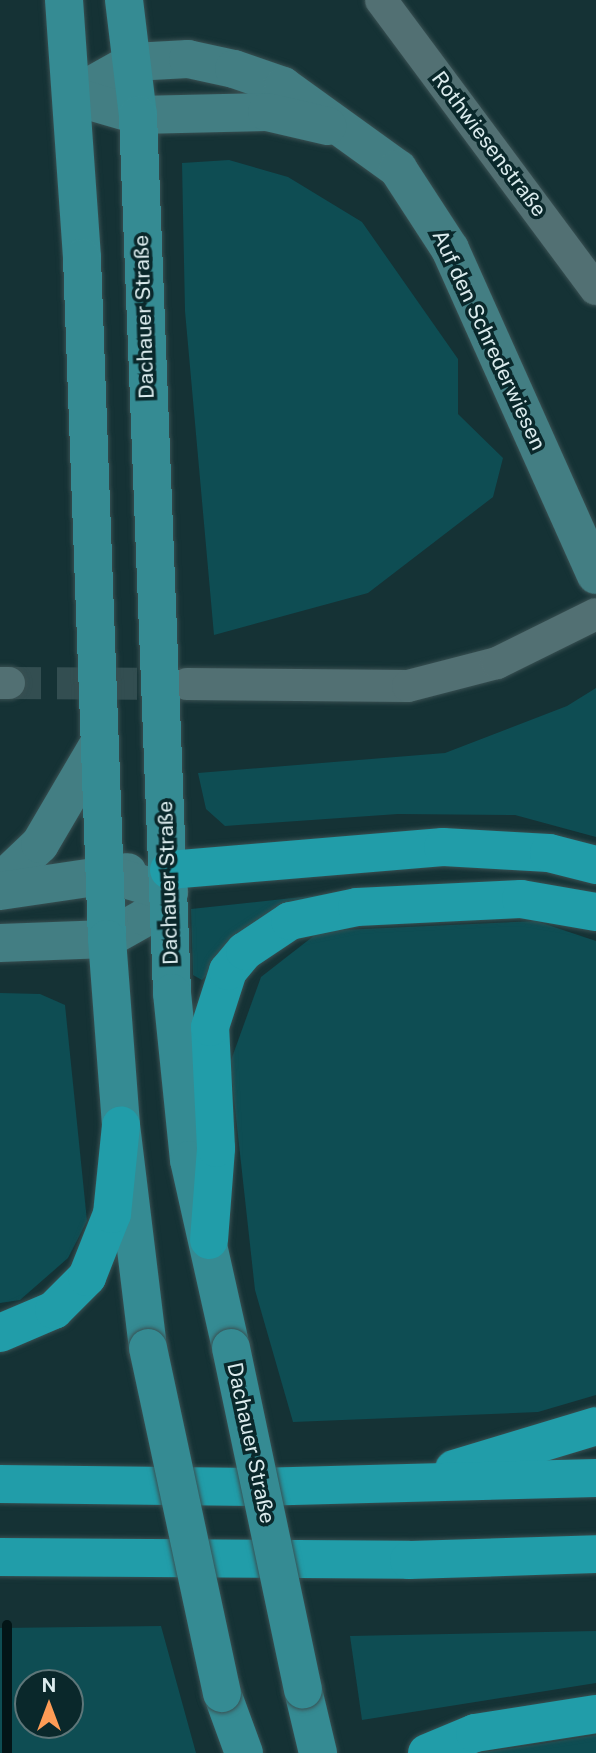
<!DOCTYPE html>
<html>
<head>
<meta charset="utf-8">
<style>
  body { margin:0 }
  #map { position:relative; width:596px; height:1753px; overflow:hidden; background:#153235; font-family:"Public Sans",sans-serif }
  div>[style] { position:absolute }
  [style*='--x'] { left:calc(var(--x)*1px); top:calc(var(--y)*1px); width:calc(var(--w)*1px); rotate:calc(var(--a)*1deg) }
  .green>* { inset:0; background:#0e4d53 }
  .stream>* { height:10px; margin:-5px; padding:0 5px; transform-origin:5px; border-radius:5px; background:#031517 }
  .street-tunnel>* { height:32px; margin-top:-16px; transform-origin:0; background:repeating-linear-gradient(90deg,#334e51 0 32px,transparent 0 48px) }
  .roads { filter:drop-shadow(0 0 2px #395052) drop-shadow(0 0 2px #395052) }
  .street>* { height:32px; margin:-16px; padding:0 16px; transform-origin:16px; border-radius:16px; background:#527073 }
  .secondary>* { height:38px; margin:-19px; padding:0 19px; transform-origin:19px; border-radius:19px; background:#437e83 }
  .primary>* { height:38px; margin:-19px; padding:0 19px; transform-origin:19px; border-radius:19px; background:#358b93 }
  .highway>* { height:38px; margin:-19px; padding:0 19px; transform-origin:19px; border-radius:19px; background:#219da9 }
  .bridges { filter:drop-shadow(0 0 2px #395052) drop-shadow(0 0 2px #395052) }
  .primary-bridge>* { height:38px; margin:-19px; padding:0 19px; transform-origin:19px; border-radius:19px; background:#358b93 }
  span { translate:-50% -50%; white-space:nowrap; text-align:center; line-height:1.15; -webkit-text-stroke:7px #0a282b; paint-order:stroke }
  .street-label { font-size:21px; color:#dbebed }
  .north { position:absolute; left:14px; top:1669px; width:70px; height:70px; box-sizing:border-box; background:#0a282b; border:2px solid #5e7679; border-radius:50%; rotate:0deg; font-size:19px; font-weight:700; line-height:28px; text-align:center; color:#dbebed }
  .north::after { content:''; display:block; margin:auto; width:24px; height:32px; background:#fd9c56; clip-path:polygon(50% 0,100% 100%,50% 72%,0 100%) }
</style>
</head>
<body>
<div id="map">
  <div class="green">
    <i style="clip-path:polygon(229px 160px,288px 177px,362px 222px,458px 359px,458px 414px,503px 458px,493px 497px,368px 593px,214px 635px,185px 311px,182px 163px)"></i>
    <i style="clip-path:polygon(596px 688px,596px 837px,515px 815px,398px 814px,225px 826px,206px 809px,198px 773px,445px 753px,567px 706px)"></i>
    <i style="clip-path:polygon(421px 884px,208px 974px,202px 980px,193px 975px,191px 909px)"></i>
    <i style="clip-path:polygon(536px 921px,596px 941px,596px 1395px,538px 1412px,293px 1422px,255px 1290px,230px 1063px,261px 977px,320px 931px)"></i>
    <i style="clip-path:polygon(0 993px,40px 994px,65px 1005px,87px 1221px,68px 1258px,20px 1300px,0 1303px)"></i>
    <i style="clip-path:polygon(evenodd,161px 1626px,196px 1753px,0 1753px,0 1628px,161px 1626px,28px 1683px,70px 1683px,70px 1725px,28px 1725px,28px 1683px)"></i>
    <i style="clip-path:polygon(596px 1631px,596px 1683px,362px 1720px,350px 1636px)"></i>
    <i style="clip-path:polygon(596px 1735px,596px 1753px,475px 1753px,540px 1744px)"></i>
  </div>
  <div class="stream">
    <i style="--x:7;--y:1625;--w:128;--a:90"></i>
  </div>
  <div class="street-tunnel">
    <i style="--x:9;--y:683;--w:174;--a:0.3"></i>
  </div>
  <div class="roads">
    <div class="street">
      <i style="--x:381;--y:0;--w:360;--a:53.4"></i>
      <i style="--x:0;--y:683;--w:9;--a:0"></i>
      <i style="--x:187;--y:684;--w:221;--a:0.5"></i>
      <i style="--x:408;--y:686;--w:92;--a:-14.5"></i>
      <i style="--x:497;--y:663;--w:110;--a:-26.3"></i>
    </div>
    <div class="secondary">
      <i style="--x:72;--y:96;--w:70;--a:-29.1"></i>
      <i style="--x:133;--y:62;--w:55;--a:-3.1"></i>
      <i style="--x:188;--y:59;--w:47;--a:12.3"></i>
      <i style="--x:234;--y:69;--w:52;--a:19.1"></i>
      <i style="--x:283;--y:86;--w:142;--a:35.8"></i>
      <i style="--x:398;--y:169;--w:95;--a:57"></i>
      <i style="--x:450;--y:249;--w:357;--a:65.9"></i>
      <i style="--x:72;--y:96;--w:69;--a:16.1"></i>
      <i style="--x:138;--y:115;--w:129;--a:-1.3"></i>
      <i style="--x:267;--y:112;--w:62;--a:13.1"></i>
      <i style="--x:0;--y:882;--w:55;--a:-43.5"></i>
      <i style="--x:40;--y:844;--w:115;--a:-59.6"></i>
      <i style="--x:0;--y:891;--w:129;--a:-8.4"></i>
      <i style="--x:0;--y:943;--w:107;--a:-2.1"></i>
      <i style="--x:107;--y:939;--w:45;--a:-29.4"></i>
      <i style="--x:146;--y:917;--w:34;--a:-47"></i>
      <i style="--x:169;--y:892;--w:68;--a:-163.7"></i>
    </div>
    <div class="primary">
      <i style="--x:64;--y:0;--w:259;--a:86"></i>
      <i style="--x:82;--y:258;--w:681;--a:87.9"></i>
      <i style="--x:107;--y:939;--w:187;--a:85.7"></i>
      <i style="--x:121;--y:1125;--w:225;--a:83.1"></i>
      <i style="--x:124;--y:0;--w:116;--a:83.1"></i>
      <i style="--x:138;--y:115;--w:879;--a:87.78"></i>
      <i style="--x:172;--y:993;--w:168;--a:84.2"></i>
      <i style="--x:189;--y:1160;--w:193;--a:77.4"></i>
      <i style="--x:303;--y:1690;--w:65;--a:76.6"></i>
      <i style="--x:222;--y:1693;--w:64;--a:69.9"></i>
    </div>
    <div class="highway">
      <i style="--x:169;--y:870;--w:275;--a:-4.8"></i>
      <i style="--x:443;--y:847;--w:106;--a:3.2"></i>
      <i style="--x:549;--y:853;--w:49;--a:14.3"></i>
      <i style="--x:209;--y:1240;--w:92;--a:-85.6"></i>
      <i style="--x:216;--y:1148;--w:121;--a:-92.8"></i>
      <i style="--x:210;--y:1027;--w:59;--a:-72.2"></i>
      <i style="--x:228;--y:971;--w:26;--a:-50"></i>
      <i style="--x:245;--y:951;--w:54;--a:-33.7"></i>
      <i style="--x:290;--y:921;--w:68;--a:-11.8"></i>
      <i style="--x:357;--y:907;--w:164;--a:-2.8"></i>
      <i style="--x:521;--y:899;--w:76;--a:9.8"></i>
      <i style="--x:0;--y:1333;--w:59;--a:-23.1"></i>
      <i style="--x:54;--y:1310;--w:47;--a:-45"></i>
      <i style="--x:87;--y:1277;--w:68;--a:-68.4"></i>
      <i style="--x:112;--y:1214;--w:89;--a:-84.2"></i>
      <i style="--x:454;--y:1469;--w:148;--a:-16.8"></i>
      <i style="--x:0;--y:1484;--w:255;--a:0.7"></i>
      <i style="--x:255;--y:1487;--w:341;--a:-1.5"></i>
      <i style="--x:0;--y:1557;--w:409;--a:0.4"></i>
      <i style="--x:409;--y:1560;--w:187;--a:-1.8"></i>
      <i style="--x:427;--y:1753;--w:52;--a:-22.6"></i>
      <i style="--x:475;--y:1733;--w:122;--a:-8.9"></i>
    </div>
  </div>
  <div class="bridges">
    <div class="primary-bridge">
      <i style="--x:148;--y:1348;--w:353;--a:77.9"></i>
      <i style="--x:231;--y:1348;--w:349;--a:78.1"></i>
    </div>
  </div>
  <div class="street-label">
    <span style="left:489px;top:144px;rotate:53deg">Rothwiesenstraße</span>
    <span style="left:144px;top:317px;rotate:-92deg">Dachauer Straße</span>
    <span style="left:489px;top:340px;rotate:65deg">Auf den Schrederwiesen</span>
    <span style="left:168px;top:883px;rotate:-92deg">Dachauer Straße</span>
    <span style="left:251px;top:1443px;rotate:78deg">Dachauer Straße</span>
  </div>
  <div class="north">N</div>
</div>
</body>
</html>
